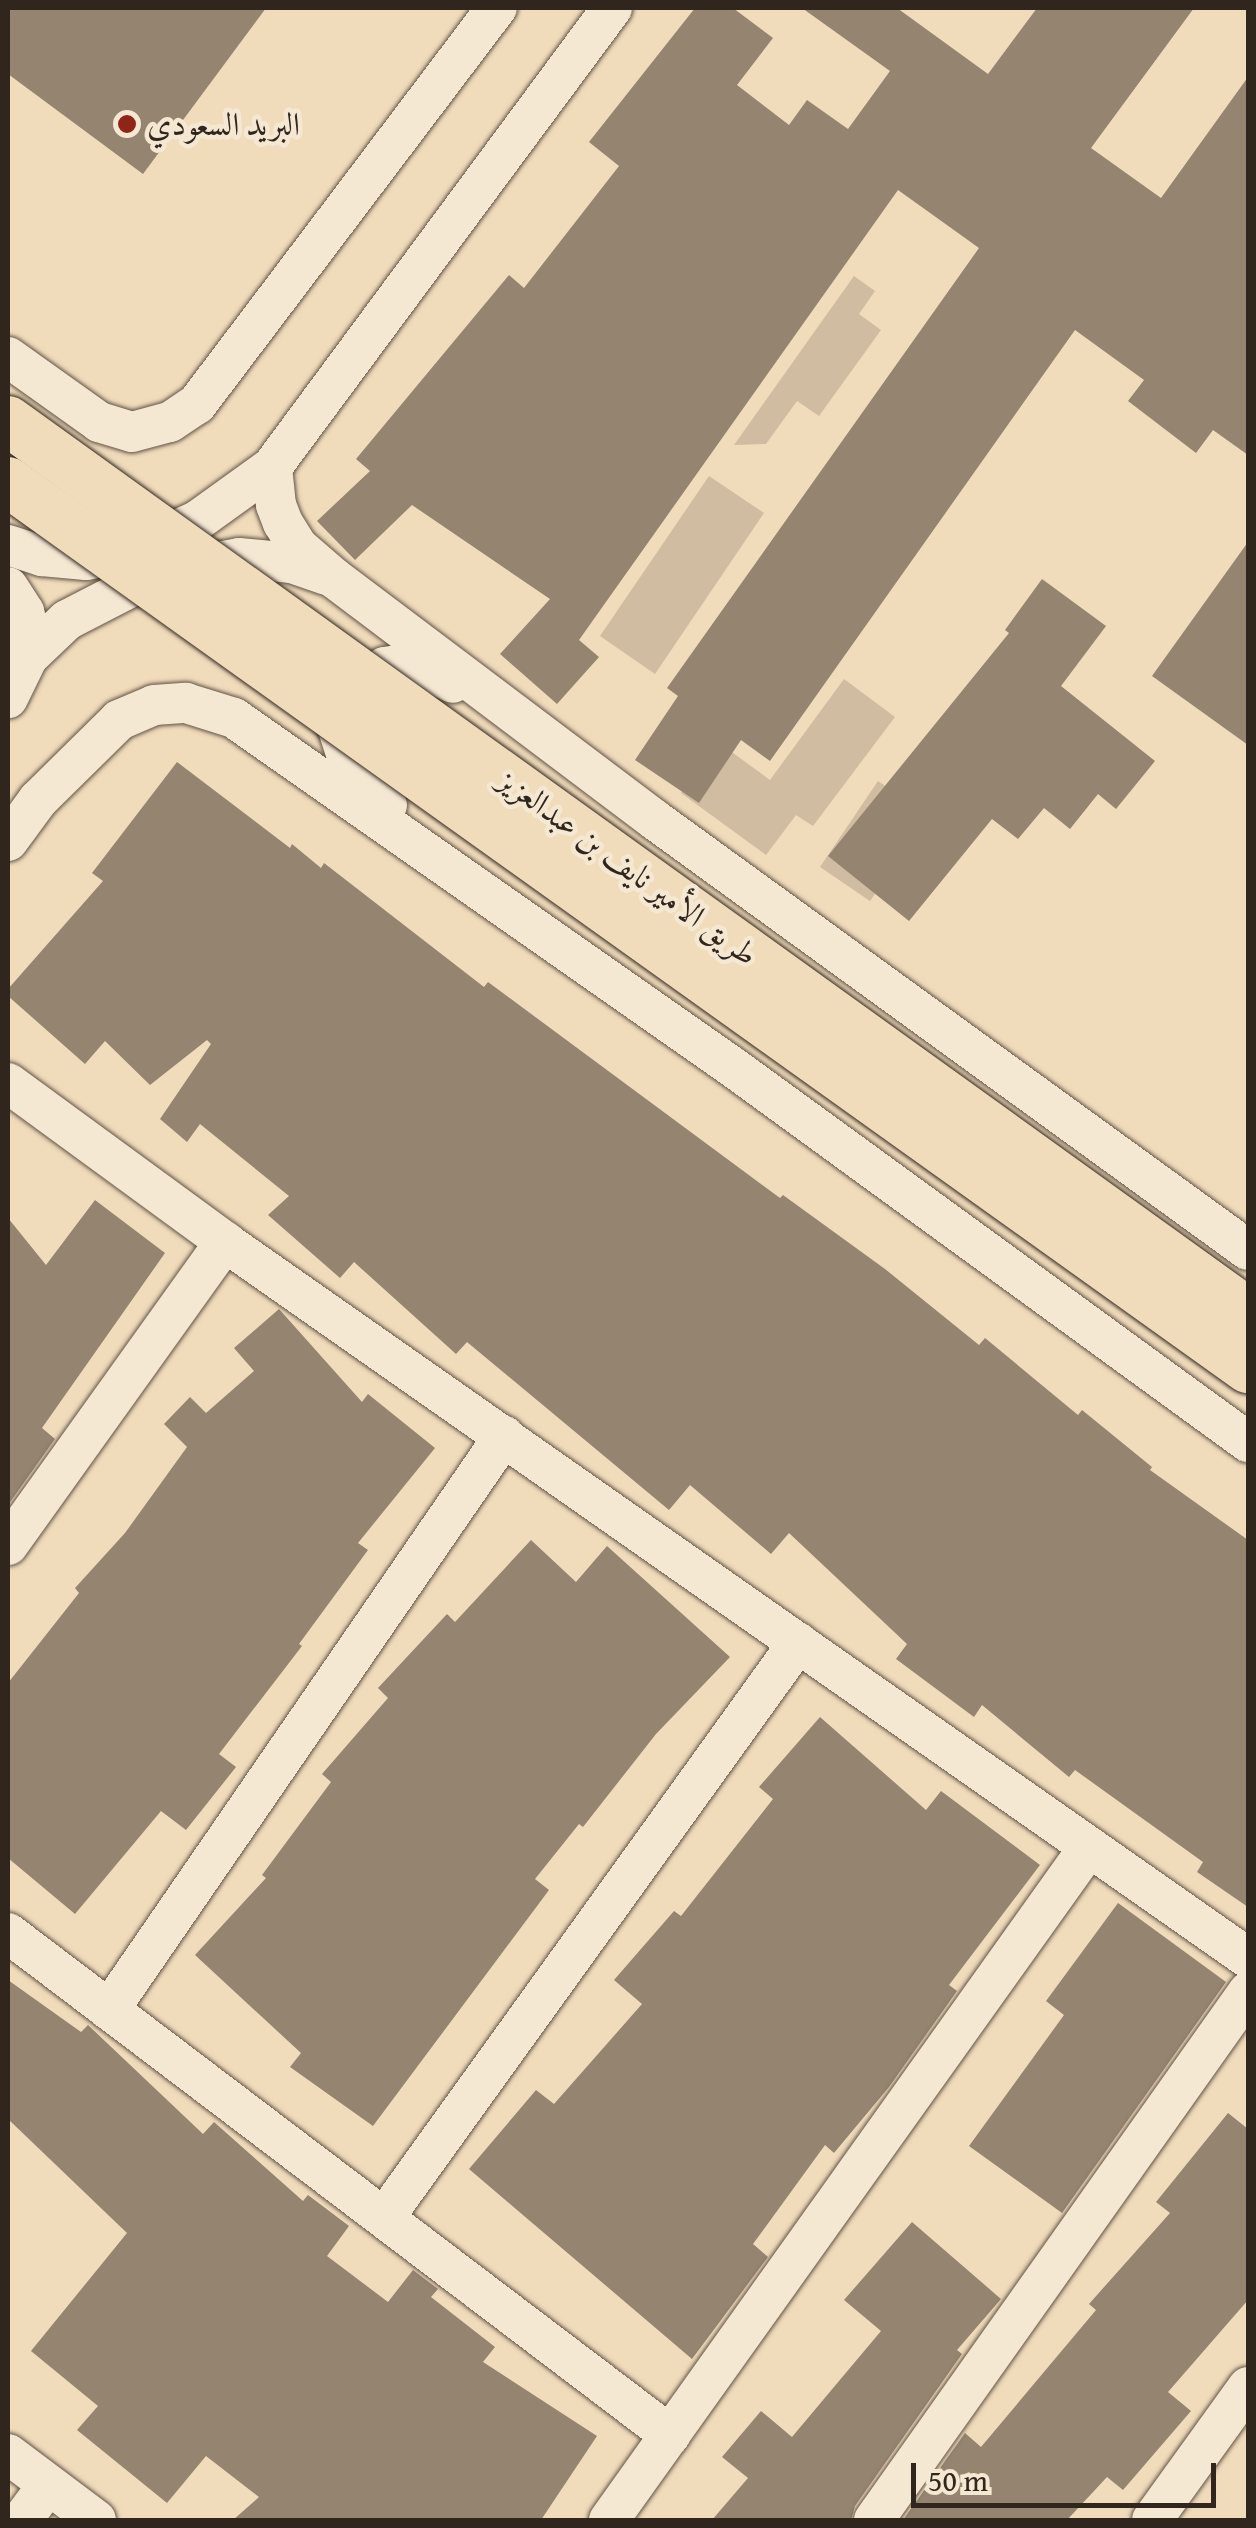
<!DOCTYPE html>
<html>
<head>
<meta charset="utf-8">
<style>
  body { margin:0 }
  #map { position:relative; width:1256px; height:2528px; overflow:hidden; background:#f0dbbb; font-family:"Gentium Book Plus",Amiri,serif }
  div>[style] { position:absolute }
  [style*='--x'] { left:calc(var(--x)*1px); top:calc(var(--y)*1px); width:calc(var(--w)*1px); rotate:calc(var(--a)*1deg) }
  .green>* { inset:0; background:#d0bca0 }
  .building>* { inset:0; background:#948470 }
  .roads { filter:drop-shadow(0 0 2px #615345) drop-shadow(0 0 2px #615345) }
  .minor>* { height:40px; margin:-20px; padding:0 20px; transform-origin:20px; border-radius:20px; background:#f5e8d3 }
  .bridges { filter:drop-shadow(0 0 2px #31261e) drop-shadow(0 0 2px #31261e) }
  .major-bridge>* { height:50px; margin:-25px; padding:0 25px; transform-origin:25px; border-radius:25px; background:#f0dbbb }
  .dots>* { width:28px; height:28px; translate:-50% -50%; box-sizing:border-box; border:5px solid #f5e8d3; border-radius:50% }
  span { translate:-50% -50%; white-space:nowrap; text-align:center; line-height:1.15; -webkit-text-stroke:9px #f5e8d3; paint-order:stroke }
  .poi-label { font-size:32px; color:#31261e }
  .left { translate:0 -50%; text-align:left }
  .street-label { font-size:32px; color:#31261e }
  .frame { position:absolute; inset:0; border:10px solid #31261e; pointer-events:none }
  .scale { position:absolute; left:911px; top:2463px; width:305px; height:45px; box-sizing:border-box; border:5px solid #31261e; border-top:0; padding-left:12px; font-size:30px; line-height:35px; white-space:nowrap; color:#31261e; -webkit-text-stroke:8px #f5e8d3; paint-order:stroke }
</style>
</head>
<body>
<div id="map">
  <div class="green">
    <i style="clip-path:polygon(854px 276px,875px 291px,859px 314px,881px 330px,819px 416px,797px 401px,766px 444px,734px 445px)"></i>
    <i style="clip-path:polygon(709px 476px,764px 513px,655px 674px,600px 636px)"></i>
    <i style="clip-path:polygon(844px 679px,895px 717px,813px 826px,796px 815px,766px 855px,681px 793px,718px 742px,770px 780px)"></i>
    <i style="clip-path:polygon(878px 781px,929px 816px,870px 901px,820px 867px)"></i>
  </div>
  <div class="building">
    <i style="clip-path:polygon(8px 8px,266px 8px,143px 174px,8px 74px)"></i>
    <i style="clip-path:polygon(695px 8px,733px 8px,773px 38px,737px 85px,789px 125px,807px 100px,848px 129px,890px 71px,802px 8px,897px 8px,988px 74px,1037px 8px,1194px 8px,1091px 148px,1161px 198px,1248px 77px,1248px 455px,1213px 430px,1196px 453px,1128px 401px,1144px 380px,1075px 330px,770px 761px,741px 740px,699px 803px,635px 760px,678px 696px,667px 688px,979px 248px,898px 190px,579px 640px,599px 657px,557px 704px,500px 654px,550px 599px,412px 505px,355px 560px,317px 521px,370px 471px,356px 459px,509px 275px,524px 288px,619px 166px,589px 142px)"></i>
    <i style="clip-path:polygon(1248px 542px,1248px 745px,1152px 676px)"></i>
    <i style="clip-path:polygon(1042px 579px,1106px 626px,1061px 686px,1155px 761px,1116px 809px,1098px 794px,1070px 829px,1044px 808px,1018px 839px,992px 819px,909px 921px,828px 856px,1009px 633px,1005px 630px)"></i>
    <i style="clip-path:polygon(177px 762px,290px 848px,292px 844px,321px 868px,324px 863px,484px 987px,488px 982px,780px 1198px,783px 1195px,885px 1269px,979px 1345px,985px 1338px,1078px 1415px,1082px 1410px,1152px 1467px,1150px 1470px,1248px 1540px,1248px 1907px,1197px 1872px,1203px 1862px,1075px 1770px,1069px 1777px,982px 1705px,974px 1717px,896px 1659px,907px 1644px,789px 1533px,771px 1554px,690px 1485px,669px 1510px,467px 1342px,456px 1354px,354px 1262px,340px 1278px,268px 1215px,289px 1196px,200px 1124px,187px 1142px,160px 1119px,211px 1044px,207px 1040px,150px 1085px,105px 1041px,85px 1064px,8px 996px,8px 989px,103px 881px,92px 873px)"></i>
    <i style="clip-path:polygon(95px 1200px,165px 1253px,42px 1428px,55px 1439px,8px 1505px,8px 1218px,46px 1265px)"></i>
    <i style="clip-path:polygon(279px 1309px,362px 1402px,368px 1394px,435px 1448px,358px 1543px,368px 1550px,299px 1644px,302px 1646px,219px 1754px,236px 1767px,186px 1830px,161px 1811px,75px 1914px,8px 1858px,8px 1683px,79px 1593px,75px 1588px,125px 1533px,187px 1447px,164px 1424px,190px 1397px,206px 1413px,254px 1371px,234px 1348px)"></i>
    <i style="clip-path:polygon(531px 1540px,576px 1582px,607px 1546px,730px 1657px,656px 1734px,583px 1827px,579px 1824px,535px 1879px,549px 1890px,373px 2126px,290px 2067px,301px 2053px,195px 1955px,266px 1878px,262px 1875px,331px 1782px,322px 1774px,388px 1698px,378px 1688px,447px 1614px,455px 1622px)"></i>
    <i style="clip-path:polygon(820px 1717px,926px 1810px,941px 1791px,1040px 1865px,949px 1985px,957px 1991px,889px 2087px,834px 2153px,825px 2145px,753px 2244px,768px 2257px,692px 2359px,469px 2169px,536px 2090px,554px 2104px,642px 2004px,614px 1980px,674px 1911px,681px 1916px,773px 1799px,759px 1787px)"></i>
    <i style="clip-path:polygon(1118px 1903px,1226px 1982px,1062px 2213px,969px 2146px,1064px 2015px,1046px 2001px)"></i>
    <i style="clip-path:polygon(8px 1980px,81px 2032px,88px 2025px,203px 2134px,214px 2122px,303px 2201px,308px 2195px,349px 2226px,327px 2256px,388px 2302px,413px 2270px,438px 2289px,431px 2297px,495px 2347px,483px 2362px,597px 2436px,541px 2520px,233px 2520px,259px 2497px,206px 2456px,167px 2503px,77px 2430px,98px 2406px,31px 2351px,127px 2233px,8px 2119px)"></i>
    <i style="clip-path:polygon(1228px 2113px,1248px 2129px,1248px 2300px,1168px 2392px,1191px 2411px,1123px 2490px,1107px 2477px,1067px 2520px,903px 2520px,965px 2433px,981px 2447px,1096px 2310px,1089px 2304px,1170px 2213px,1156px 2202px)"></i>
    <i style="clip-path:polygon(912px 2222px,1001px 2299px,957px 2350px,962px 2354px,855px 2506px,851px 2520px,712px 2520px,748px 2478px,722px 2457px,761px 2411px,792px 2437px,881px 2331px,844px 2300px)"></i>
  </div>
  <div class="roads">
    <div class="minor">
      <i style="--x:8;--y:357;--w:112;--a:35.5"></i>
      <i style="--x:99;--y:422;--w:34;--a:17"></i>
      <i style="--x:132;--y:432;--w:39;--a:-15"></i>
      <i style="--x:170;--y:422;--w:32;--a:-34"></i>
      <i style="--x:197;--y:404;--w:497;--a:-52.9"></i>
      <i style="--x:272;--y:467;--w:38;--a:84"></i>
      <i style="--x:276;--y:505;--w:19;--a:69"></i>
      <i style="--x:283;--y:523;--w:28;--a:58"></i>
      <i style="--x:298;--y:547;--w:48;--a:40.7"></i>
      <i style="--x:334;--y:578;--w:402;--a:37"></i>
      <i style="--x:655;--y:820;--w:732;--a:35.95"></i>
      <i style="--x:8;--y:545;--w:36;--a:18"></i>
      <i style="--x:42;--y:556;--w:44;--a:5.2"></i>
      <i style="--x:86;--y:560;--w:43;--a:-10.8"></i>
      <i style="--x:128;--y:552;--w:76;--a:-24.2"></i>
      <i style="--x:197;--y:521;--w:92;--a:-35.8"></i>
      <i style="--x:272;--y:467;--w:571;--a:-53.47"></i>
      <i style="--x:8;--y:587;--w:30;--a:57"></i>
      <i style="--x:24;--y:612;--w:23;--a:75"></i>
      <i style="--x:30;--y:634;--w:23;--a:95"></i>
      <i style="--x:28;--y:657;--w:46;--a:116"></i>
      <i style="--x:28;--y:657;--w:54;--a:-43.5"></i>
      <i style="--x:67;--y:620;--w:102;--a:-27.3"></i>
      <i style="--x:158;--y:573;--w:82;--a:-10.5"></i>
      <i style="--x:239;--y:558;--w:53;--a:5.4"></i>
      <i style="--x:292;--y:563;--w:36;--a:19"></i>
      <i style="--x:387;--y:805;--w:54;--a:-133.5"></i>
      <i style="--x:350;--y:766;--w:42;--a:-108"></i>
      <i style="--x:337;--y:726;--w:20;--a:-72"></i>
      <i style="--x:343;--y:707;--w:24;--a:-55"></i>
      <i style="--x:357;--y:687;--w:34;--a:-36"></i>
      <i style="--x:385;--y:667;--w:24;--a:-9"></i>
      <i style="--x:409;--y:663;--w:48;--a:24.4"></i>
      <i style="--x:8;--y:841;--w:51;--a:-53.8"></i>
      <i style="--x:38;--y:800;--w:114;--a:-44.6"></i>
      <i style="--x:119;--y:720;--w:38;--a:-23"></i>
      <i style="--x:154;--y:705;--w:32;--a:-4"></i>
      <i style="--x:186;--y:703;--w:50;--a:17.4"></i>
      <i style="--x:234;--y:718;--w:610;--a:34.99"></i>
      <i style="--x:734;--y:1068;--w:636;--a:36.04"></i>
      <i style="--x:8;--y:1083;--w:269;--a:36.2"></i>
      <i style="--x:225;--y:1242;--w:1249;--a:34.99"></i>
      <i style="--x:8;--y:1545;--w:373;--a:-54.4"></i>
      <i style="--x:8;--y:1933;--w:831;--a:37.17"></i>
      <i style="--x:109;--y:2010;--w:697;--a:-55.47"></i>
      <i style="--x:384;--y:2218;--w:709;--a:-54.25"></i>
      <i style="--x:8;--y:2454;--w:110;--a:36.9"></i>
      <i style="--x:22;--y:2520;--w:44;--a:-53.4"></i>
      <i style="--x:609;--y:2520;--w:827;--a:-54.5"></i>
      <i style="--x:874;--y:2520;--w:647;--a:-54.69"></i>
      <i style="--x:1152;--y:2520;--w:164;--a:-54.2"></i>
    </div>
  </div>
  <div class="bridges">
    <div class="major-bridge">
      <i style="--x:8;--y:421;--w:1528;--a:35.73"></i>
      <i style="--x:8;--y:482;--w:1524;--a:35.55"></i>
    </div>
  </div>
  <div class="dots">
    <i style="left:127px;top:124px;background:#8f2418"></i>
  </div>
  <div class="poi-label">
    <span class="left" style="left:147px;top:124px">البريد السعودي</span>
  </div>
  <div class="street-label">
    <span style="left:628px;top:867px;rotate:36deg">طريق الأمير نايف بن عبدالعزيز</span>
  </div>
  <div class="frame"></div>
  <div class="scale">50 m</div>
</div>
</body>
</html>
